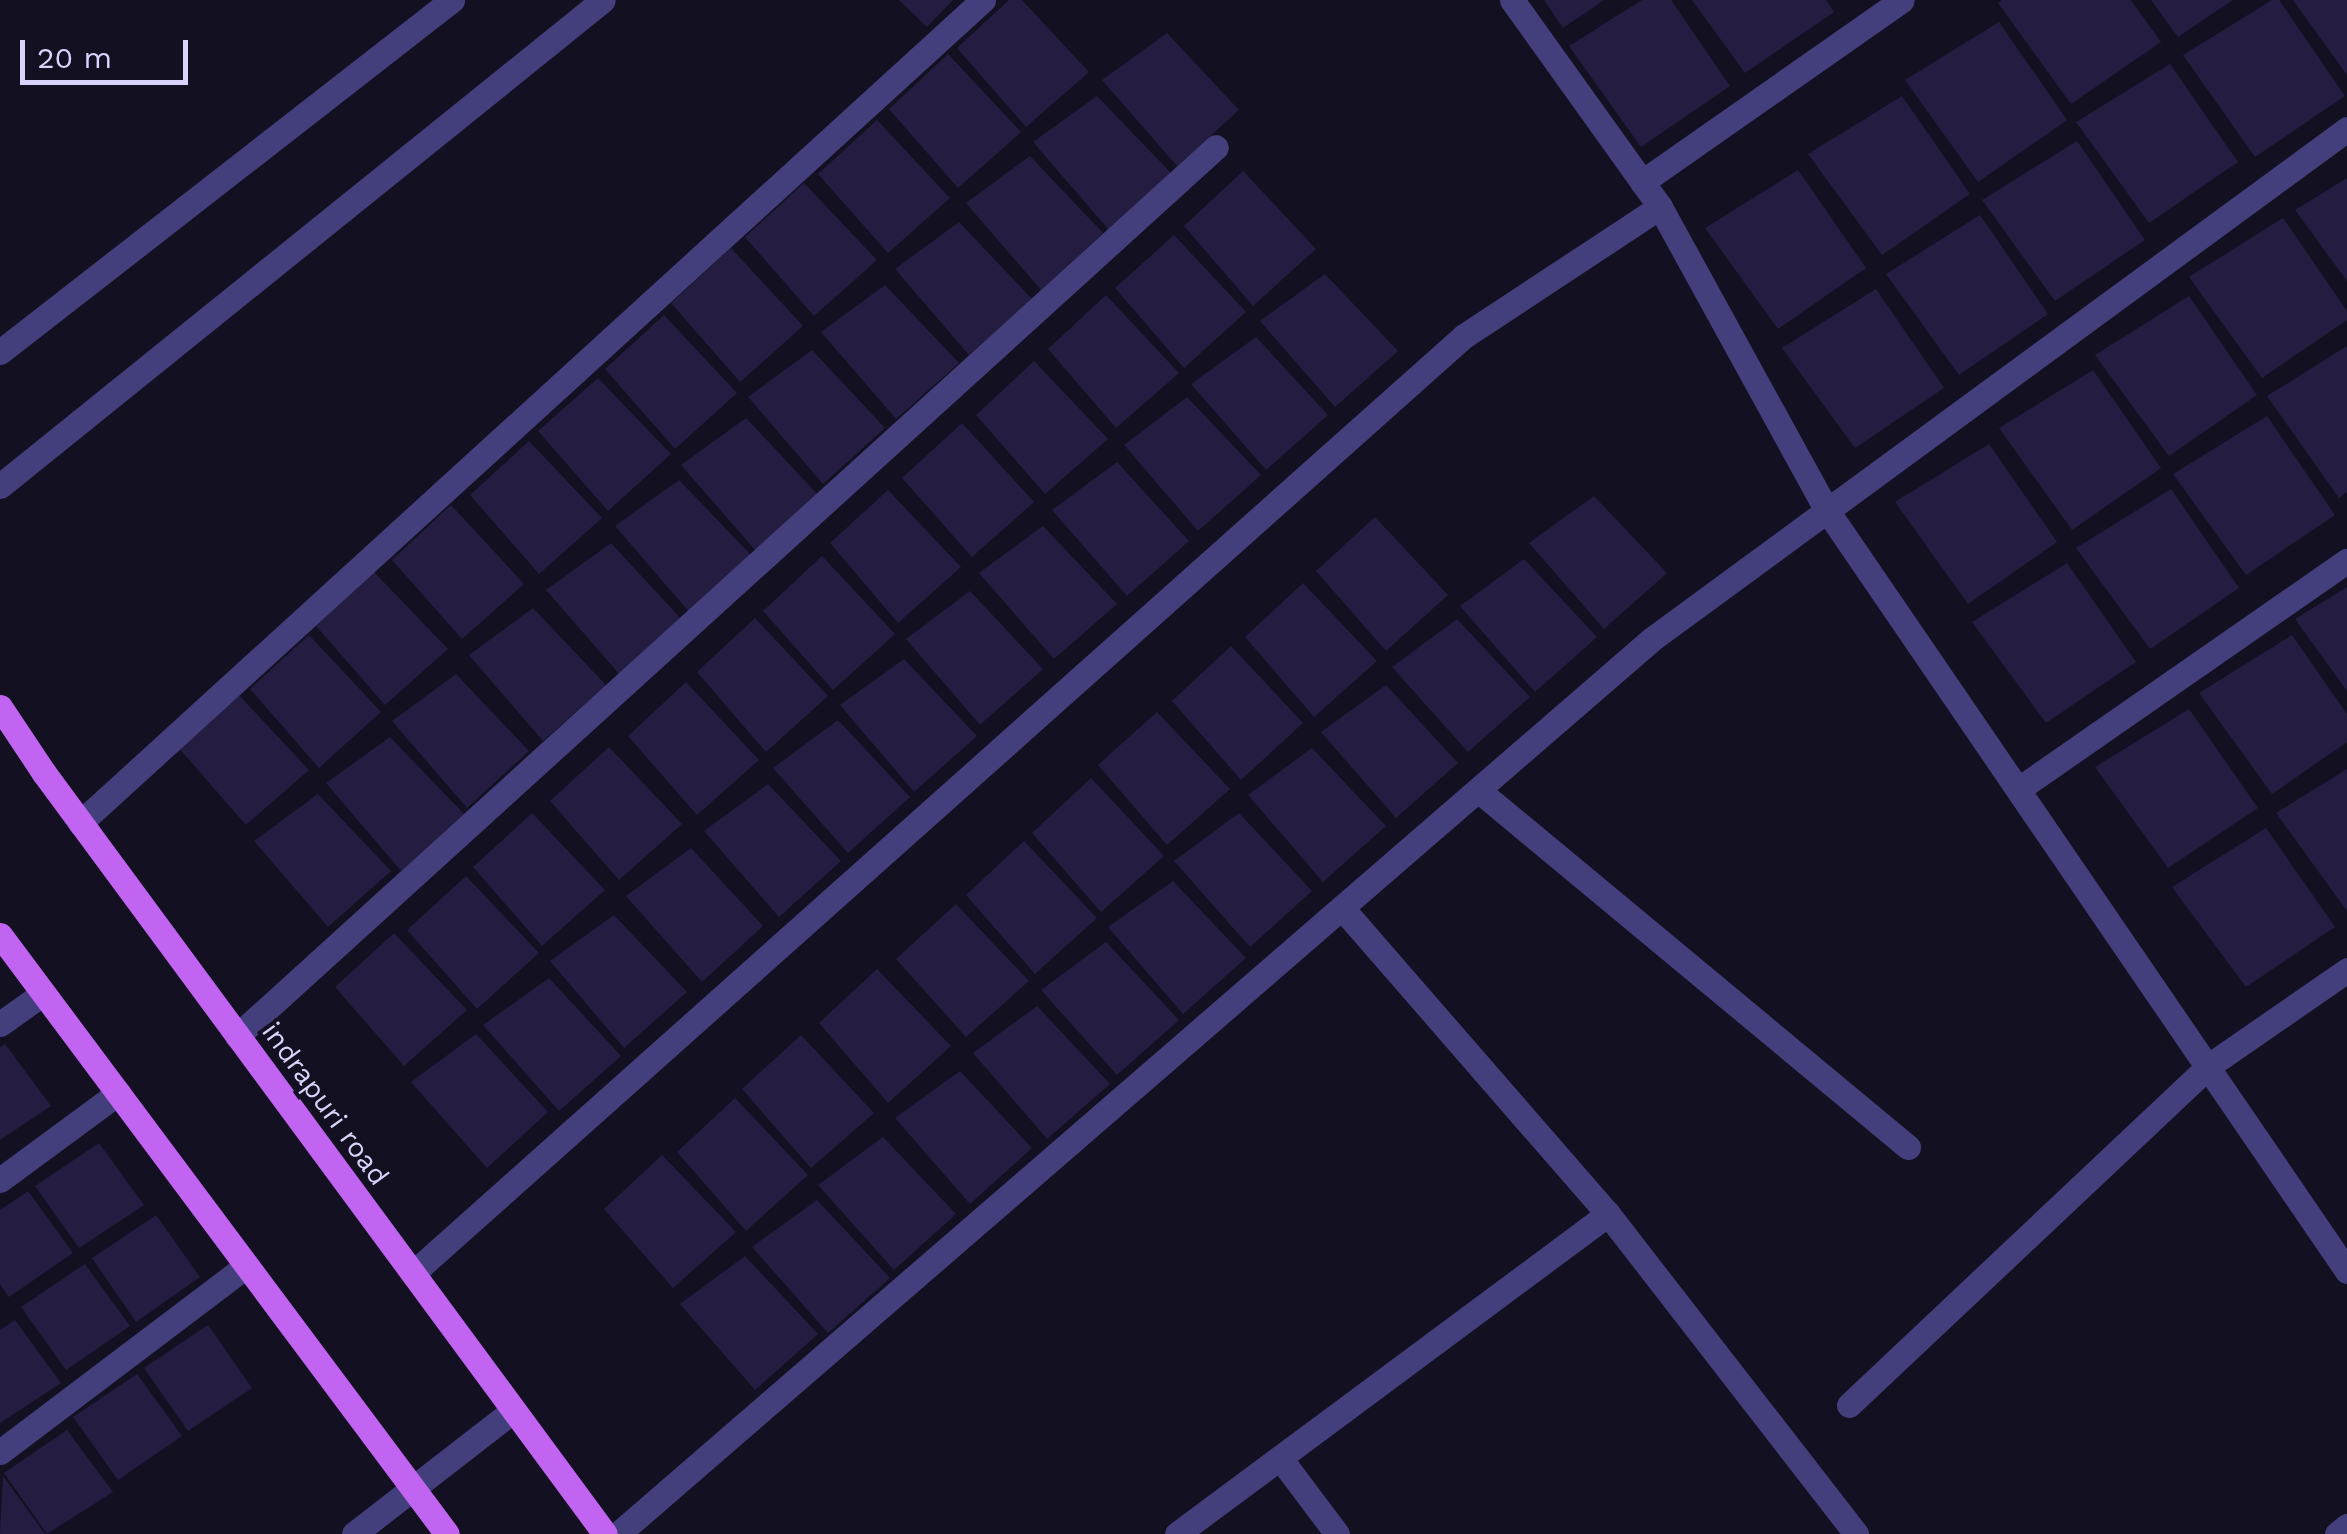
<!DOCTYPE html>
<html>
<head>
<meta charset="utf-8">
<style>
  body { margin:0 }
  #map { position:relative; width:2347px; height:1534px; overflow:hidden; background:#131021; font-family:"Work Sans",sans-serif }
  div>[style] { position:absolute }
  [style*='--x'] { left:calc(var(--x)*1px); top:calc(var(--y)*1px); width:calc(var(--w)*1px); rotate:calc(var(--a)*1deg) }
  .building>* { inset:0; background:#251d41 }
  .service>* { height:25px; margin:-12.5px; padding:0 12.5px; transform-origin:12.5px; border-radius:12.5px; background:#433f7c }
  .minor>* { height:25px; margin:-12.5px; padding:0 12.5px; transform-origin:12.5px; border-radius:12.5px; background:#433f7c }
  .tertiary>* { height:25px; margin:-12.5px; padding:0 12.5px; transform-origin:12.5px; border-radius:12.5px; background:#433f7c }
  .primary>* { height:25px; margin:-12.5px; padding:0 12.5px; transform-origin:12.5px; border-radius:12.5px; background:#c064f1 }
  span { translate:-50% -50%; white-space:nowrap; text-align:center; line-height:1.15; -webkit-text-stroke:8px #131021; paint-order:stroke }
  .street-label { font-size:28px; color:#d9d4fb }
  .scale { position:absolute; left:20px; top:40px; width:168px; height:45px; box-sizing:border-box; border:5px solid #d9d4fb; border-top:0; padding-left:12px; font-size:30px; line-height:35px; white-space:nowrap; color:#d9d4fb; -webkit-text-stroke:8px #131021; paint-order:stroke }
</style>
</head>
<body>
<div id="map">
  <div class="building">
    <i style="clip-path:polygon(899px 0,953px 0,927px 27px)"></i>
    <i style="clip-path:polygon(1009px 0,1022px 0,1089px 72px,1026px 127px,957px 48px)"></i>
    <i style="clip-path:polygon(1544px 0,1604px 0,1563px 28px)"></i>
    <i style="clip-path:polygon(1642px 0,1671px 0,1730px 86px,1641px 147px,1569px 46px)"></i>
    <i style="clip-path:polygon(1692px 0,1826px 0,1834px 12px,1745px 73px)"></i>
    <i style="clip-path:polygon(2002px 0,2131px 0,2161px 42px,2071px 104px,1998px 3px)"></i>
    <i style="clip-path:polygon(2151px 0,2233px 0,2178px 37px)"></i>
    <i style="clip-path:polygon(2272px 0,2279px 0,2345px 96px,2255px 157px,2183px 55px)"></i>
    <i style="clip-path:polygon(2293px 0,2347px 0,2347px 75px)"></i>
    <i style="clip-path:polygon(1999px 22px,2067px 120px,1978px 182px,1905px 80px)"></i>
    <i style="clip-path:polygon(1167px 33px,1239px 110px,1177px 166px,1102px 80px)"></i>
    <i style="clip-path:polygon(948px 54px,1021px 132px,958px 188px,889px 109px)"></i>
    <i style="clip-path:polygon(2170px 64px,2238px 162px,2149px 223px,2076px 122px)"></i>
    <i style="clip-path:polygon(1097px 96px,1171px 173px,1108px 229px,1033px 142px)"></i>
    <i style="clip-path:polygon(1902px 96px,1970px 194px,1882px 255px,1808px 154px)"></i>
    <i style="clip-path:polygon(877px 120px,950px 198px,888px 253px,818px 174px)"></i>
    <i style="clip-path:polygon(2077px 141px,2145px 240px,2055px 301px,1982px 200px)"></i>
    <i style="clip-path:polygon(1030px 156px,1103px 233px,1041px 290px,966px 203px)"></i>
    <i style="clip-path:polygon(1798px 170px,1866px 268px,1778px 329px,1705px 228px)"></i>
    <i style="clip-path:polygon(1243px 171px,1316px 249px,1253px 306px,1184px 226px)"></i>
    <i style="clip-path:polygon(2347px 178px,2347px 281px,2295px 210px)"></i>
    <i style="clip-path:polygon(804px 183px,877px 260px,814px 316px,745px 237px)"></i>
    <i style="clip-path:polygon(1980px 215px,2048px 314px,1959px 375px,1886px 274px)"></i>
    <i style="clip-path:polygon(2283px 218px,2347px 311px,2347px 320px,2262px 378px,2189px 277px)"></i>
    <i style="clip-path:polygon(959px 222px,1032px 299px,969px 355px,895px 269px)"></i>
    <i style="clip-path:polygon(1174px 235px,1246px 312px,1184px 368px,1115px 288px)"></i>
    <i style="clip-path:polygon(731px 248px,803px 326px,740px 382px,671px 303px)"></i>
    <i style="clip-path:polygon(1325px 274px,1398px 351px,1335px 407px,1260px 321px)"></i>
    <i style="clip-path:polygon(885px 285px,959px 363px,896px 419px,821px 332px)"></i>
    <i style="clip-path:polygon(1876px 289px,1944px 388px,1855px 448px,1782px 348px)"></i>
    <i style="clip-path:polygon(1106px 295px,1179px 373px,1116px 428px,1048px 349px)"></i>
    <i style="clip-path:polygon(2189px 296px,2257px 395px,2169px 456px,2095px 355px)"></i>
    <i style="clip-path:polygon(664px 315px,737px 393px,675px 449px,605px 369px)"></i>
    <i style="clip-path:polygon(1256px 337px,1328px 415px,1266px 470px,1191px 384px)"></i>
    <i style="clip-path:polygon(2347px 346px,2347px 492px,2339px 498px,2267px 396px)"></i>
    <i style="clip-path:polygon(812px 350px,885px 428px,823px 484px,748px 397px)"></i>
    <i style="clip-path:polygon(1034px 361px,1108px 439px,1045px 494px,976px 415px)"></i>
    <i style="clip-path:polygon(2093px 370px,2161px 468px,2072px 530px,1999px 428px)"></i>
    <i style="clip-path:polygon(598px 378px,671px 454px,608px 511px,538px 431px)"></i>
    <i style="clip-path:polygon(1187px 397px,1261px 475px,1198px 531px,1124px 445px)"></i>
    <i style="clip-path:polygon(2267px 416px,2335px 515px,2246px 575px,2173px 474px)"></i>
    <i style="clip-path:polygon(746px 418px,819px 496px,756px 551px,681px 465px)"></i>
    <i style="clip-path:polygon(962px 423px,1034px 502px,972px 557px,902px 478px)"></i>
    <i style="clip-path:polygon(529px 441px,602px 518px,539px 574px,470px 495px)"></i>
    <i style="clip-path:polygon(1989px 444px,2057px 542px,1968px 604px,1895px 502px)"></i>
    <i style="clip-path:polygon(1117px 462px,1189px 541px,1127px 596px,1052px 510px)"></i>
    <i style="clip-path:polygon(679px 480px,753px 557px,690px 613px,615px 526px)"></i>
    <i style="clip-path:polygon(2171px 489px,2239px 588px,2150px 649px,2076px 548px)"></i>
    <i style="clip-path:polygon(888px 490px,961px 567px,898px 623px,830px 543px)"></i>
    <i style="clip-path:polygon(1594px 496px,1667px 573px,1604px 629px,1529px 543px)"></i>
    <i style="clip-path:polygon(451px 505px,524px 584px,462px 639px,392px 560px)"></i>
    <i style="clip-path:polygon(1375px 517px,1448px 595px,1386px 651px,1316px 571px)"></i>
    <i style="clip-path:polygon(1043px 526px,1117px 604px,1054px 659px,979px 573px)"></i>
    <i style="clip-path:polygon(611px 543px,683px 621px,621px 676px,546px 590px)"></i>
    <i style="clip-path:polygon(822px 556px,895px 634px,833px 690px,763px 611px)"></i>
    <i style="clip-path:polygon(1524px 559px,1597px 637px,1535px 692px,1460px 606px)"></i>
    <i style="clip-path:polygon(2067px 563px,2136px 662px,2046px 723px,1972px 622px)"></i>
    <i style="clip-path:polygon(374px 572px,448px 649px,385px 705px,316px 626px)"></i>
    <i style="clip-path:polygon(1303px 583px,1377px 661px,1314px 717px,1245px 637px)"></i>
    <i style="clip-path:polygon(2347px 587px,2347px 691px,2295px 619px)"></i>
    <i style="clip-path:polygon(970px 591px,1043px 669px,980px 725px,906px 639px)"></i>
    <i style="clip-path:polygon(533px 608px,606px 685px,543px 741px,469px 655px)"></i>
    <i style="clip-path:polygon(755px 618px,828px 696px,766px 752px,697px 672px)"></i>
    <i style="clip-path:polygon(1457px 619px,1530px 697px,1468px 752px,1392px 667px)"></i>
    <i style="clip-path:polygon(309px 635px,381px 712px,319px 768px,250px 689px)"></i>
    <i style="clip-path:polygon(2292px 635px,2347px 714px,2347px 742px,2272px 794px,2199px 693px)"></i>
    <i style="clip-path:polygon(1231px 646px,1303px 723px,1241px 780px,1172px 701px)"></i>
    <i style="clip-path:polygon(904px 659px,977px 736px,914px 792px,840px 705px)"></i>
    <i style="clip-path:polygon(456px 674px,529px 751px,467px 808px,392px 721px)"></i>
    <i style="clip-path:polygon(686px 682px,759px 760px,697px 815px,628px 736px)"></i>
    <i style="clip-path:polygon(1386px 685px,1458px 763px,1396px 818px,1321px 732px)"></i>
    <i style="clip-path:polygon(236px 692px,309px 770px,246px 825px,177px 746px)"></i>
    <i style="clip-path:polygon(2189px 709px,2258px 808px,2168px 868px,2095px 767px)"></i>
    <i style="clip-path:polygon(1157px 712px,1230px 789px,1167px 845px,1098px 765px)"></i>
    <i style="clip-path:polygon(838px 720px,910px 797px,848px 853px,773px 768px)"></i>
    <i style="clip-path:polygon(390px 737px,464px 814px,401px 871px,326px 783px)"></i>
    <i style="clip-path:polygon(609px 747px,682px 824px,619px 880px,550px 801px)"></i>
    <i style="clip-path:polygon(1312px 748px,1386px 826px,1323px 882px,1248px 795px)"></i>
    <i style="clip-path:polygon(2347px 769px,2347px 911px,2276px 813px)"></i>
    <i style="clip-path:polygon(1091px 778px,1164px 856px,1101px 912px,1032px 833px)"></i>
    <i style="clip-path:polygon(768px 784px,841px 861px,779px 917px,704px 831px)"></i>
    <i style="clip-path:polygon(318px 794px,391px 871px,328px 927px,254px 841px)"></i>
    <i style="clip-path:polygon(532px 813px,605px 890px,542px 946px,473px 867px)"></i>
    <i style="clip-path:polygon(1239px 813px,1312px 891px,1250px 947px,1174px 861px)"></i>
    <i style="clip-path:polygon(2266px 828px,2335px 927px,2246px 987px,2172px 887px)"></i>
    <i style="clip-path:polygon(1024px 841px,1097px 918px,1035px 974px,966px 895px)"></i>
    <i style="clip-path:polygon(691px 848px,763px 926px,702px 982px,626px 896px)"></i>
    <i style="clip-path:polygon(466px 876px,539px 953px,477px 1009px,407px 930px)"></i>
    <i style="clip-path:polygon(1173px 881px,1246px 958px,1183px 1014px,1108px 927px)"></i>
    <i style="clip-path:polygon(956px 904px,1029px 981px,966px 1037px,896px 959px)"></i>
    <i style="clip-path:polygon(614px 915px,687px 992px,624px 1048px,550px 961px)"></i>
    <i style="clip-path:polygon(394px 933px,467px 1010px,404px 1066px,335px 987px)"></i>
    <i style="clip-path:polygon(1106px 942px,1179px 1020px,1117px 1075px,1041px 990px)"></i>
    <i style="clip-path:polygon(877px 969px,951px 1046px,888px 1103px,819px 1023px)"></i>
    <i style="clip-path:polygon(549px 978px,621px 1056px,559px 1111px,483px 1025px)"></i>
    <i style="clip-path:polygon(1037px 1006px,1110px 1084px,1047px 1139px,973px 1053px)"></i>
    <i style="clip-path:polygon(476px 1034px,548px 1112px,487px 1168px,411px 1082px)"></i>
    <i style="clip-path:polygon(801px 1035px,874px 1113px,811px 1168px,742px 1089px)"></i>
    <i style="clip-path:polygon(5px 1044px,51px 1106px,0 1140px,0 1047px)"></i>
    <i style="clip-path:polygon(960px 1071px,1032px 1148px,970px 1204px,895px 1118px)"></i>
    <i style="clip-path:polygon(735px 1098px,808px 1175px,746px 1231px,677px 1152px)"></i>
    <i style="clip-path:polygon(883px 1137px,956px 1214px,894px 1270px,818px 1185px)"></i>
    <i style="clip-path:polygon(99px 1143px,144px 1205px,79px 1248px,35px 1186px)"></i>
    <i style="clip-path:polygon(662px 1155px,736px 1232px,673px 1288px,604px 1209px)"></i>
    <i style="clip-path:polygon(28px 1191px,73px 1253px,9px 1297px,0 1284px,0 1210px)"></i>
    <i style="clip-path:polygon(817px 1200px,890px 1278px,828px 1333px,752px 1247px)"></i>
    <i style="clip-path:polygon(156px 1215px,200px 1277px,136px 1322px,92px 1258px)"></i>
    <i style="clip-path:polygon(745px 1256px,818px 1334px,755px 1390px,680px 1304px)"></i>
    <i style="clip-path:polygon(85px 1264px,130px 1326px,66px 1370px,21px 1307px)"></i>
    <i style="clip-path:polygon(15px 1320px,61px 1383px,0 1423px,0 1330px)"></i>
    <i style="clip-path:polygon(208px 1325px,252px 1388px,188px 1431px,144px 1368px)"></i>
    <i style="clip-path:polygon(137px 1374px,182px 1436px,118px 1480px,73px 1417px)"></i>
    <i style="clip-path:polygon(67px 1430px,113px 1492px,47px 1534px,4px 1473px)"></i>
    <i style="clip-path:polygon(3px 1476px,45px 1534px,0 1534px)"></i>
  </div>
  <div class="service">
    <i style="--x:354;--y:1534;--w:202;--a:-37.8"></i>
  </div>
  <div class="minor">
    <i style="--x:1512;--y:0;--w:254;--a:54.4"></i>
    <i style="--x:1660;--y:207;--w:345;--a:61.2"></i>
    <i style="--x:1826;--y:509;--w:923;--a:55.64"></i>
    <i style="--x:1642;--y:182;--w:317;--a:-35"></i>
    <i style="--x:2020;--y:788;--w:398;--a:-34.8"></i>
    <i style="--x:1478;--y:790;--w:559;--a:39.7"></i>
    <i style="--x:80;--y:823;--w:1222;--a:-42.35"></i>
    <i style="--x:1342;--y:908;--w:405;--a:49"></i>
    <i style="--x:1608;--y:1214;--w:405;--a:52.2"></i>
    <i style="--x:0;--y:1024;--w:52;--a:-35.5"></i>
    <i style="--x:237;--y:1036;--w:1322;--a:-42.24"></i>
    <i style="--x:0;--y:1180;--w:147;--a:-36.4"></i>
    <i style="--x:413;--y:1273;--w:1408;--a:-41.72"></i>
    <i style="--x:1464;--y:336;--w:235;--a:-33.4"></i>
    <i style="--x:1849;--y:1405;--w:496;--a:-43.3"></i>
    <i style="--x:2210;--y:1065;--w:167;--a:-34.7"></i>
    <i style="--x:0;--y:1452;--w:308;--a:-37.1"></i>
    <i style="--x:1280;--y:1458;--w:95;--a:53.1"></i>
    <i style="--x:618;--y:1534;--w:1368;--a:-40.88"></i>
    <i style="--x:1652;--y:639;--w:862;--a:-36.27"></i>
    <i style="--x:1177;--y:1534;--w:537;--a:-36.59"></i>
    <i style="--x:2337;--y:1534;--w:13;--a:-39"></i>
  </div>
  <div class="tertiary">
    <i style="--x:0;--y:352;--w:573;--a:-37.91"></i>
    <i style="--x:0;--y:486;--w:774;--a:-38.87"></i>
  </div>
  <div class="primary">
    <i style="--x:0;--y:707;--w:79;--a:56.3"></i>
    <i style="--x:44;--y:773;--w:945;--a:53.6"></i>
    <i style="--x:0;--y:935;--w:747;--a:53.27"></i>
  </div>
  <div class="street-label">
    <span style="left:325px;top:1104px;rotate:54deg">indrapuri road</span>
  </div>
  <div class="scale">20 m</div>
</div>
</body>
</html>
